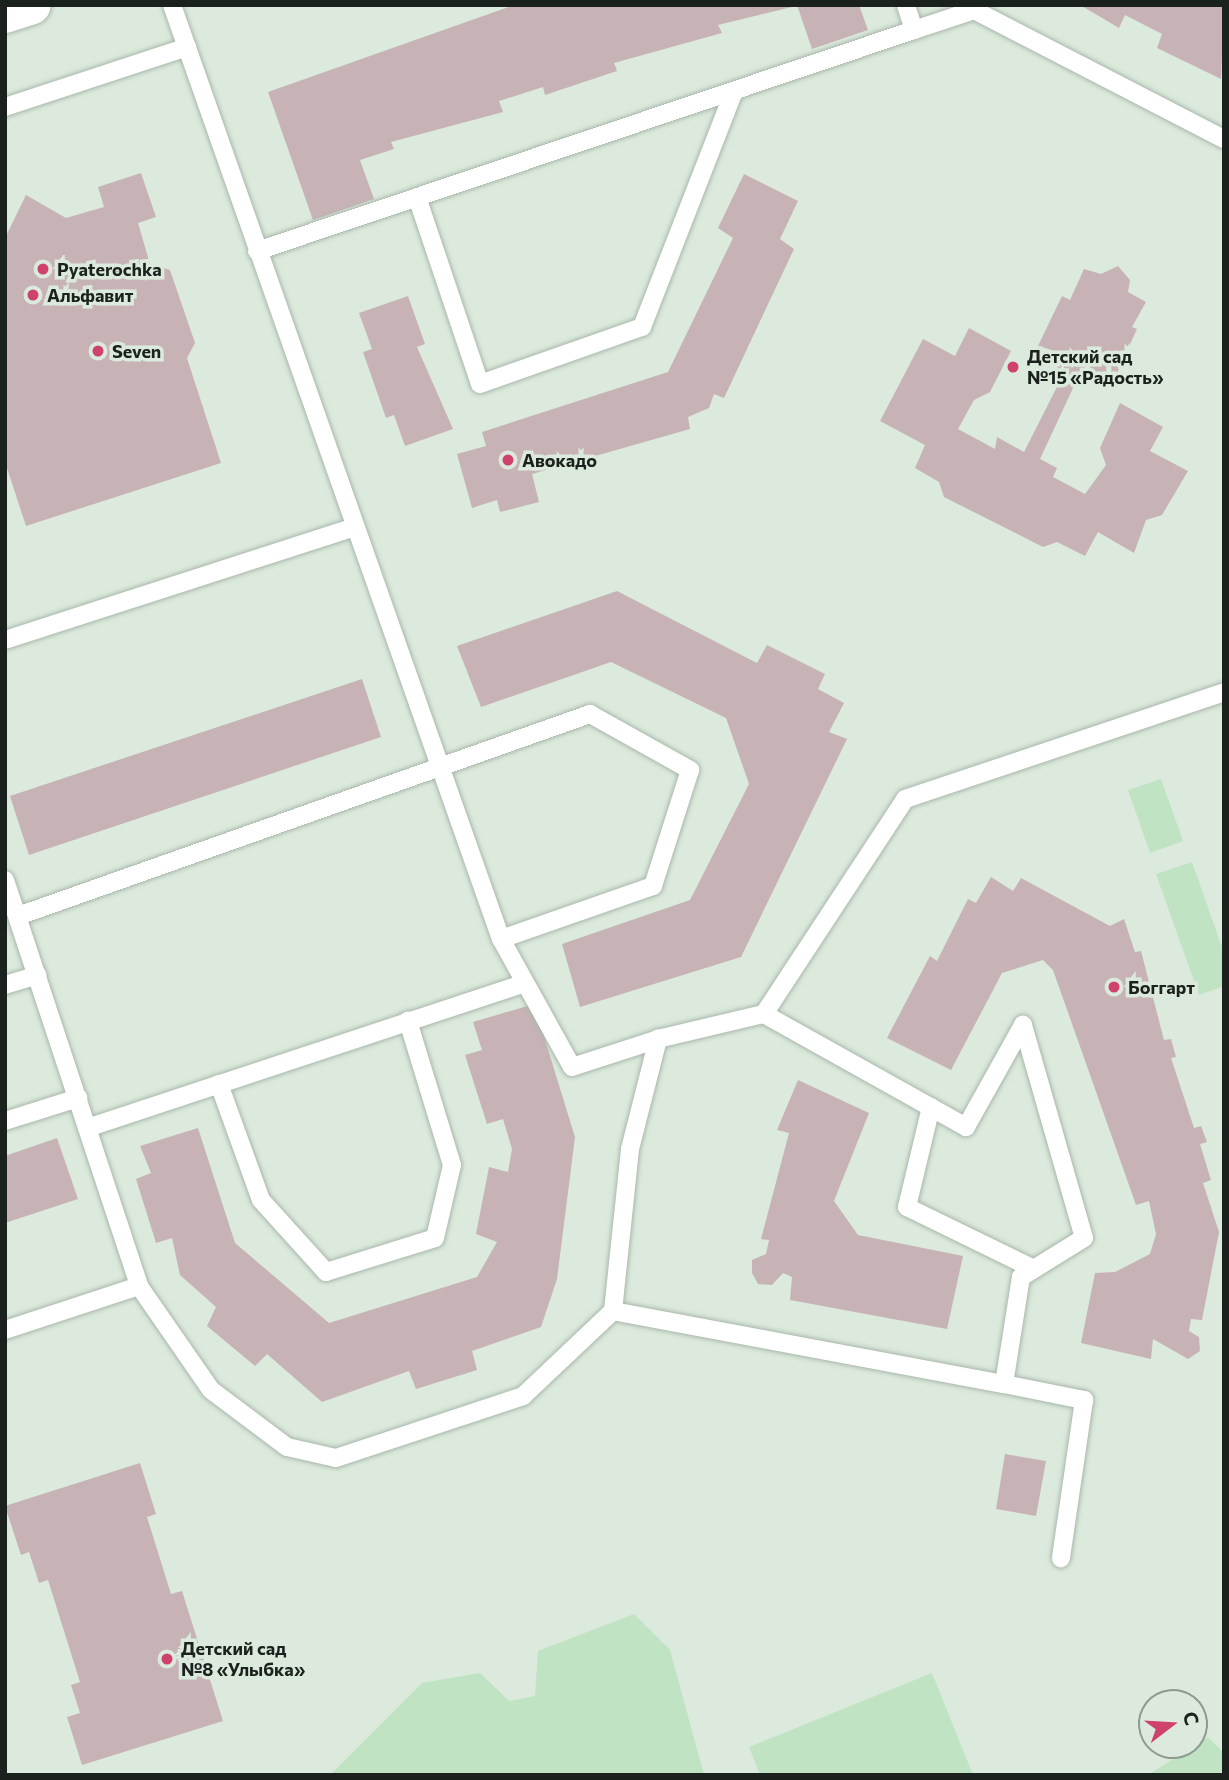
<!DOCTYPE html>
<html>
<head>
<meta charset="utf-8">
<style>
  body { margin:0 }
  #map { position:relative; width:1229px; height:1780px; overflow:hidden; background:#dbeadc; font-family:Commissioner,sans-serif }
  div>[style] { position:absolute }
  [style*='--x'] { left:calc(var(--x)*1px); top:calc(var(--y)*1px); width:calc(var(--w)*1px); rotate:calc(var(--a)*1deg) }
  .green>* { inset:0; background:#bfe3c3 }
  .building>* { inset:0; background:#c7b3b6 }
  .roads { filter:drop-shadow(0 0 2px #a9b7ab) drop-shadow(0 0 2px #a9b7ab) }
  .service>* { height:18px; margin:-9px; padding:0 9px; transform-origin:9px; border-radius:9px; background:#fff }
  .tertiary>* { height:38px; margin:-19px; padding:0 19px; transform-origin:19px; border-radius:19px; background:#fff }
  .dots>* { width:19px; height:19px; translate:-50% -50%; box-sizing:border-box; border:4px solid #dbeadc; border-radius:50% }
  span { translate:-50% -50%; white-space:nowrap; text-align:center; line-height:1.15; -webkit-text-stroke:7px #dbeadc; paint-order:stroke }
  .poi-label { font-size:18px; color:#1b211c; font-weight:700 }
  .left { translate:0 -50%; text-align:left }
  .frame { position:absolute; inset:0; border:7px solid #1b211c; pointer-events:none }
  .north { position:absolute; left:1138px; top:1689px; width:70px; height:70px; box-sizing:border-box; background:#dbeadc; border:2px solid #8e9a8f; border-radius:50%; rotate:73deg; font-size:19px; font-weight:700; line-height:28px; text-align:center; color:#1b211c }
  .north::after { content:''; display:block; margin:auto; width:24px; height:32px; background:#cf426d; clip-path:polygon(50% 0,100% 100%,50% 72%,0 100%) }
</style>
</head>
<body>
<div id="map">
  <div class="green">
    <i style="clip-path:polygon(1161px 779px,1183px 841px,1150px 853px,1128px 790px)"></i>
    <i style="clip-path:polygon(1192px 862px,1224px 953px,1224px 986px,1199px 995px,1156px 874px)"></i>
    <i style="clip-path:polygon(634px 1614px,670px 1650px,704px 1775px,330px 1775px,422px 1683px,480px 1673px,509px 1701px,535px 1696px,538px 1651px)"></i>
    <i style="clip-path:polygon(932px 1673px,973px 1775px,760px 1775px,749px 1747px)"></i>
    <i style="clip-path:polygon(1208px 1737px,1224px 1753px,1224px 1770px,1216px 1775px,1148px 1775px)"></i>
  </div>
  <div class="building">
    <i style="clip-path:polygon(514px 5px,796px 6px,718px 25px,722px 33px,614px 63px,617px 71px,545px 95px,543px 87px,499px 101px,503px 112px,391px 142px,394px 149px,360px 160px,374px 199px,313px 220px,268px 92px)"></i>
    <i style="clip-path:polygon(797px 5px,859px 5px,868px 30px,812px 49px)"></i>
    <i style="clip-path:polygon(1080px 5px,1224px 5px,1221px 79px,1157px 48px,1162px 34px,1125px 15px,1119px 28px)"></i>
    <i style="clip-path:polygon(141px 173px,156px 217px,138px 223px,150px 264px,170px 270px,195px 343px,187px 358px,221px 463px,26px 526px,5px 462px,5px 238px,26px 195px,66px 218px,104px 207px,98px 187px)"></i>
    <i style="clip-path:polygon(744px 174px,798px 201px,780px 239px,794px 249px,724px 398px,714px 394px,709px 408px,688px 417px,690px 429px,532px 474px,539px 502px,500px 512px,497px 500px,472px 508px,457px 454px,486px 446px,482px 432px,668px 372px,733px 238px,718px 228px)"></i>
    <i style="clip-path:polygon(1118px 266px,1130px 280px,1128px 292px,1146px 302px,1132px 327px,1137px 329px,1113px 382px,1100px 375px,1074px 386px,1040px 459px,1057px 468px,1053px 477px,1085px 494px,1106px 465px,1100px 448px,1120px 403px,1163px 427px,1150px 451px,1188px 471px,1162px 515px,1146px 520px,1134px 553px,1098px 532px,1085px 556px,1057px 542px,1043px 547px,944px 497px,939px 482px,915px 468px,925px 445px,880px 421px,923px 339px,955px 356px,969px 328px,1011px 351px,990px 392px,974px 400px,958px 429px,995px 449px,997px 437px,1024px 452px,1061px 379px,1052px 350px,1038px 346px,1062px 296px,1070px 300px,1084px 269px,1101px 274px)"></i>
    <i style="clip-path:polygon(408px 296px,425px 344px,417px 347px,453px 429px,405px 446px,394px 415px,386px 418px,363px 352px,372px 349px,359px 313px)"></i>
    <i style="clip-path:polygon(617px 591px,757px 663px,767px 645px,825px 674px,818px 689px,844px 703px,829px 732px,847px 739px,741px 957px,580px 1007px,562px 944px,690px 900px,749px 784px,726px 718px,611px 662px,481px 707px,457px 646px)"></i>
    <i style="clip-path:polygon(362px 679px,381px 737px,29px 855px,10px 796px)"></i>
    <i style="clip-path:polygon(991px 877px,1013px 891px,1021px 878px,1110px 926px,1124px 919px,1135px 952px,1141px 951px,1164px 1040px,1171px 1039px,1176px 1057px,1171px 1058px,1194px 1128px,1201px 1126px,1207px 1142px,1200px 1144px,1211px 1180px,1203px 1183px,1219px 1232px,1202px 1320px,1191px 1319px,1189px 1331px,1199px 1337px,1200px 1351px,1188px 1359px,1153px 1339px,1151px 1359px,1081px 1343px,1095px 1273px,1115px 1272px,1150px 1254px,1156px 1234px,1149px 1201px,1136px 1205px,1053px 970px,1043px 960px,1002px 973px,951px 1070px,887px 1038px,930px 956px,937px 961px,968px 899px,976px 903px)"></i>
    <i style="clip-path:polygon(534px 1004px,575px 1137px,557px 1279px,541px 1327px,472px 1351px,477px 1370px,416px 1389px,409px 1371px,322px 1402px,267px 1354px,255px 1366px,207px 1326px,216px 1307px,180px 1275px,172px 1238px,156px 1243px,136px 1179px,151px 1173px,140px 1146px,198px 1128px,235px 1243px,329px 1323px,477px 1277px,497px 1242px,476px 1234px,489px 1167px,508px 1172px,512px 1149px,503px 1119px,487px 1124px,465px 1055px,482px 1050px,473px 1022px)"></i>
    <i style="clip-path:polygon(798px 1080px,869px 1113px,834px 1201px,858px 1235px,963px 1256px,947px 1329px,790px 1300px,792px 1277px,783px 1273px,772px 1285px,758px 1284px,752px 1273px,752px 1260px,766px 1254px,769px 1240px,761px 1239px,789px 1133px,777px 1130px)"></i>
    <i style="clip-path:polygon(57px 1138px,78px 1199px,5px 1223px,5px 1156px)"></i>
    <i style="clip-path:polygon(1005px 1454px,1046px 1461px,1036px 1516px,996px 1509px)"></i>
    <i style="clip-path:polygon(140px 1463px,156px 1514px,147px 1517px,171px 1594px,182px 1591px,223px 1721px,82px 1765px,67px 1717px,80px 1713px,71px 1685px,80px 1682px,48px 1580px,39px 1583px,29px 1552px,21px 1555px,5px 1506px)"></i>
  </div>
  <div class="roads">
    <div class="service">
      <i style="--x:172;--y:5;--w:990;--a:70.6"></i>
      <i style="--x:501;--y:939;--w:146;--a:61"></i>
      <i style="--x:572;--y:1067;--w:90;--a:-18"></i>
      <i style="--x:914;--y:30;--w:63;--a:-18.4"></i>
      <i style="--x:974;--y:10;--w:281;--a:27.3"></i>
      <i style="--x:5;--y:107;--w:192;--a:-18.2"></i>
      <i style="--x:417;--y:197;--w:197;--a:71.4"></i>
      <i style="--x:480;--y:384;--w:172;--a:-19.4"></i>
      <i style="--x:642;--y:327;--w:253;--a:-68.7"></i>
      <i style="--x:257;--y:251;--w:693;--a:-18.59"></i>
      <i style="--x:914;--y:30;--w:26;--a:-108"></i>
      <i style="--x:5;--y:640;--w:368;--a:-17.9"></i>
      <i style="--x:5;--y:880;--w:428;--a:71.7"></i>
      <i style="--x:139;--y:1286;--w:126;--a:55.3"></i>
      <i style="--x:211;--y:1390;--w:95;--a:36.9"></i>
      <i style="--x:287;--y:1447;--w:50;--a:12.7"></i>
      <i style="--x:336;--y:1458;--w:197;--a:-18.3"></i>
      <i style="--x:523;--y:1396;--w:124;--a:-43.4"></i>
      <i style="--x:613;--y:1311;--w:163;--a:-84"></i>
      <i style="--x:630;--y:1149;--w:114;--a:-75.7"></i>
      <i style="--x:658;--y:1039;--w:109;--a:-13.3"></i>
      <i style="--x:764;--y:1014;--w:257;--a:-56.7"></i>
      <i style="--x:905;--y:799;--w:336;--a:-18.5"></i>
      <i style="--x:18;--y:916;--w:607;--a:-19.45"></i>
      <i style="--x:590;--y:714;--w:115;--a:29.2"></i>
      <i style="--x:690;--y:770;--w:122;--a:107.7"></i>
      <i style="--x:653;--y:886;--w:161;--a:160.8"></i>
      <i style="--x:5;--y:985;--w:34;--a:-17"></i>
      <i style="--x:219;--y:1084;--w:123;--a:70.1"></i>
      <i style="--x:261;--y:1200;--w:97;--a:47.9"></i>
      <i style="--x:326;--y:1272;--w:114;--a:-17.3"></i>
      <i style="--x:435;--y:1238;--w:75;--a:-76.9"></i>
      <i style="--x:452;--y:1165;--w:151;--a:-107"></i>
      <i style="--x:931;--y:1107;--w:103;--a:103.5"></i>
      <i style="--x:907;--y:1207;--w:141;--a:26"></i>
      <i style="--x:5;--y:1121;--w:77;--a:-17.5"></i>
      <i style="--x:87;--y:1128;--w:461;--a:-18.3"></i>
      <i style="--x:613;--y:1311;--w:398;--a:10.6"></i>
      <i style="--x:1004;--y:1384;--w:108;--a:-81"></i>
      <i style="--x:1021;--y:1277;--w:74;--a:-31.8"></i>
      <i style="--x:1084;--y:1238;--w:222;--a:-106"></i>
      <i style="--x:1023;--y:1025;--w:117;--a:119.2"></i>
      <i style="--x:966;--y:1127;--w:231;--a:-150.8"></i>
      <i style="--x:5;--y:1330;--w:141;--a:-18.2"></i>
      <i style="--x:1004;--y:1384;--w:82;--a:11.3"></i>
      <i style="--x:1084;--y:1400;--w:160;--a:98.3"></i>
    </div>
    <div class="tertiary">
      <i style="--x:5;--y:14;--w:28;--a:-18"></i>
    </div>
  </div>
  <div class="dots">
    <i style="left:43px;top:269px;background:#cf426d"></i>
    <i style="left:33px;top:295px;background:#cf426d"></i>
    <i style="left:98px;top:351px;background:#cf426d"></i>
    <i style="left:1013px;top:367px;background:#cf426d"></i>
    <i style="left:508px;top:460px;background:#cf426d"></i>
    <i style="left:1114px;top:987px;background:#cf426d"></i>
    <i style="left:167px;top:1659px;background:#cf426d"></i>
  </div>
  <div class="poi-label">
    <span class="left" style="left:57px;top:269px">Pyaterochka</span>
    <span class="left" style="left:47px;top:295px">Альфавит</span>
    <span class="left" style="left:112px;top:351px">Seven</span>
    <span class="left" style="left:1027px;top:367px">Детский сад<br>№15 «Радость»</span>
    <span class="left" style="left:522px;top:460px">Авокадо</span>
    <span class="left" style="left:1128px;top:987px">Боггарт</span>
    <span class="left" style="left:181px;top:1659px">Детский сад<br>№8 «Улыбка»</span>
  </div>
  <div class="frame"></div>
  <div class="north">С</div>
</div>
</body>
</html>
